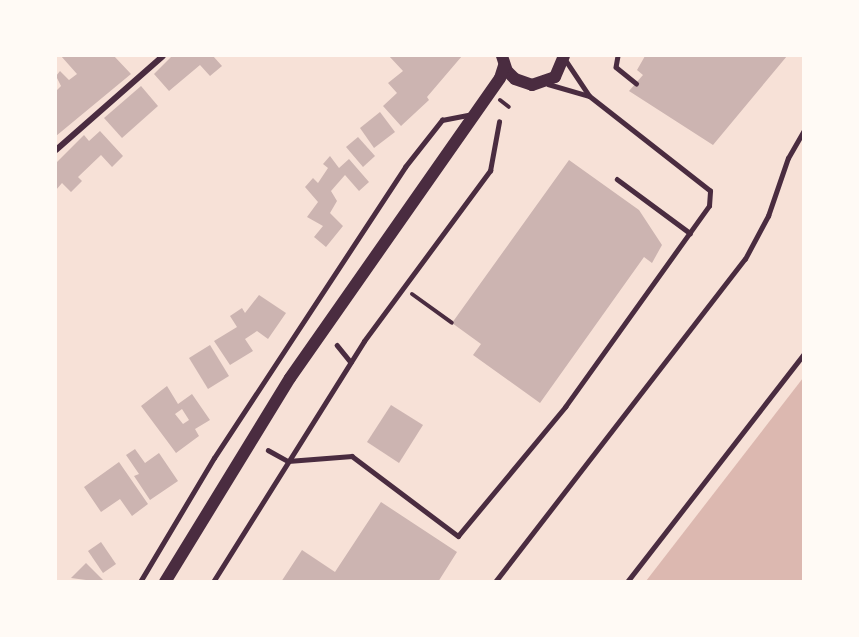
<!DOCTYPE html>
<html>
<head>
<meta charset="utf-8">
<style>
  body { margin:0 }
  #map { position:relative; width:859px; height:637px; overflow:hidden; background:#f7e1d7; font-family:"Noto Sans",sans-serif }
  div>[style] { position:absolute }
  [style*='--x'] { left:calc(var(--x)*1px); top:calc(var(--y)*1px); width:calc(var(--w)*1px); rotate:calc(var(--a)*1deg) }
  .water>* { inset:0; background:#dcb8b0 }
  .building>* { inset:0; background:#ccb4b1 }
  .path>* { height:4px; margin:-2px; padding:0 2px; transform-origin:2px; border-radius:2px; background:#4a2c40 }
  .service>* { height:4.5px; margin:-2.25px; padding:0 2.25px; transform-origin:2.25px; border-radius:2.25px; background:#4a2c40 }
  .minor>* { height:6px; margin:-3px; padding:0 3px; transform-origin:3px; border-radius:3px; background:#4a2c40 }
  .secondary>* { height:12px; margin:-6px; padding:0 6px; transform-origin:6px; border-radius:6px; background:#4a2c40 }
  span { translate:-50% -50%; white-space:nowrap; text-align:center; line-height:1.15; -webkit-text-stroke:6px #fffaf5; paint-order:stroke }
  .frame { position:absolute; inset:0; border:57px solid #fffaf5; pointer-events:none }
</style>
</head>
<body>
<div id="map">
  <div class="water">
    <i style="clip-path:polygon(803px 378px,803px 581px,646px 581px)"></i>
  </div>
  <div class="building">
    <i style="clip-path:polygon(61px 56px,114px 56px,131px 74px,56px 136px,56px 91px,61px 86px,56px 76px,60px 71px,69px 80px,77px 74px)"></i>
    <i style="clip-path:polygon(172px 56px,213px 56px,222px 66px,210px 76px,200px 65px,169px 91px,154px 74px)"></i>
    <i style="clip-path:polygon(389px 56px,462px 56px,427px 97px,429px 100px,401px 126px,383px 106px,397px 93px,388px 83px,403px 71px)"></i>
    <i style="clip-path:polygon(645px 56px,787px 56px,713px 145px,629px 91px,643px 75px,637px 70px)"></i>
    <i style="clip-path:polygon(141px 86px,158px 106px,122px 138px,104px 118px)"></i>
    <i style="clip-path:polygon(380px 112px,395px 132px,374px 148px,360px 128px)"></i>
    <i style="clip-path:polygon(100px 131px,123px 156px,112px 167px,101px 155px,78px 177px,82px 181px,71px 192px,62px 183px,56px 190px,56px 163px,84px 135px,89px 141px)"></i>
    <i style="clip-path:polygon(358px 137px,375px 156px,363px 167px,346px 147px)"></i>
    <i style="clip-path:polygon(330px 156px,339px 168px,349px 159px,369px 182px,359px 191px,345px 175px,331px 191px,337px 201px,330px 213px,343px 226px,326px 247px,314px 237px,323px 226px,307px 217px,318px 202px,305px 187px,313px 178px,318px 183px,328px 168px,323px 164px)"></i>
    <i style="clip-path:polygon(569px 160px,639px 210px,662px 245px,652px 263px,644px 257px,540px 403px,473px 355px,481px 344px,452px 323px)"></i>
    <i style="clip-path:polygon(259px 295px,286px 313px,268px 339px,257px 331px,245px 339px,253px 351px,230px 365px,214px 341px,237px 327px,230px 316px,242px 308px,245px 313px)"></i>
    <i style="clip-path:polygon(210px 345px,229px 376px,208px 389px,189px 358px)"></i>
    <i style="clip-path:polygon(evenodd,167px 386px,178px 404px,192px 394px,210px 420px,195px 429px,199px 436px,176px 453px,141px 406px,167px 386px,182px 409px,189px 420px,183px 424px,175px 414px,182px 409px)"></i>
    <i style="clip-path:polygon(391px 405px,423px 425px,399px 463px,367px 442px)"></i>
    <i style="clip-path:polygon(135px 449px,145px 463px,159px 453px,178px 481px,150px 500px,134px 476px,139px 474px,126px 455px)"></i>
    <i style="clip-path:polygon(119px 462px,148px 504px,132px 516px,120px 499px,101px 512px,84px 487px)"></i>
    <i style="clip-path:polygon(381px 502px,457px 552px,438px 582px,281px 582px,302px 550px,335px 572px)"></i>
    <i style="clip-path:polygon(101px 542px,116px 564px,103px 573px,88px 551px)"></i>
    <i style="clip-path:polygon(86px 563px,103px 580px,101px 582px,71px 578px)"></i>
  </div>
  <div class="path">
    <i style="--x:500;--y:100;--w:11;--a:38"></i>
    <i style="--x:412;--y:294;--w:49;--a:35.9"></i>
  </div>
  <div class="service">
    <i style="--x:618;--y:56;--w:11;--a:100"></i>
    <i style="--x:616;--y:67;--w:26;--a:39"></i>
    <i style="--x:548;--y:84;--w:43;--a:16.3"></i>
    <i style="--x:617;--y:179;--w:91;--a:36.5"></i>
    <i style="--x:337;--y:345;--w:22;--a:51"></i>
    <i style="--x:268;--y:450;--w:23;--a:29"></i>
    <i style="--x:288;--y:461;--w:64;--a:-4.5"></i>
    <i style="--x:352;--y:456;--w:133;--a:37"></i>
    <i style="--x:458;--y:536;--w:168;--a:-50.3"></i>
    <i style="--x:565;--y:407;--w:247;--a:-54.4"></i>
    <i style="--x:709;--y:206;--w:15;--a:-86"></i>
    <i style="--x:710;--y:191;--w:154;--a:-141.9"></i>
    <i style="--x:589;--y:96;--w:43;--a:-123.7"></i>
    <i style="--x:140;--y:582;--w:144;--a:-59.2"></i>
    <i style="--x:214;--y:458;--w:348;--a:-56.7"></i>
    <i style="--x:405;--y:167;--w:60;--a:-51.8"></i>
    <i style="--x:442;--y:120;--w:31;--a:-11"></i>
    <i style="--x:213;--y:582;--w:284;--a:-57.9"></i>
    <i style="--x:364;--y:341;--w:212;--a:-53.5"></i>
    <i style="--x:490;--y:171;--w:50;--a:-79.6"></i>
    <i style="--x:495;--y:582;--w:408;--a:-52.3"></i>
    <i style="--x:745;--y:259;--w:49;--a:-61.9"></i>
    <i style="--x:768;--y:216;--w:61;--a:-71"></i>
    <i style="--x:788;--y:158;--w:32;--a:-60"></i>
    <i style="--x:627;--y:582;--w:289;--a:-52.2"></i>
  </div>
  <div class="minor">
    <i style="--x:56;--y:150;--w:142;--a:-41.3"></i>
  </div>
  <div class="secondary">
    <i style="--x:502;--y:56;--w:16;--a:72"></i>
    <i style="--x:507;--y:71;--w:11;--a:45"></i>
    <i style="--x:515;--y:79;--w:18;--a:19"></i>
    <i style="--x:532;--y:85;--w:24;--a:-19"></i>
    <i style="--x:555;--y:77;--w:23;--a:-67"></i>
    <i style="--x:165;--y:582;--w:239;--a:-58.5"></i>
    <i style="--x:290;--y:378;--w:366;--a:-55"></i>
    <i style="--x:500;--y:78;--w:13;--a:-72"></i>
  </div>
  <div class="frame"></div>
</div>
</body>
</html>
